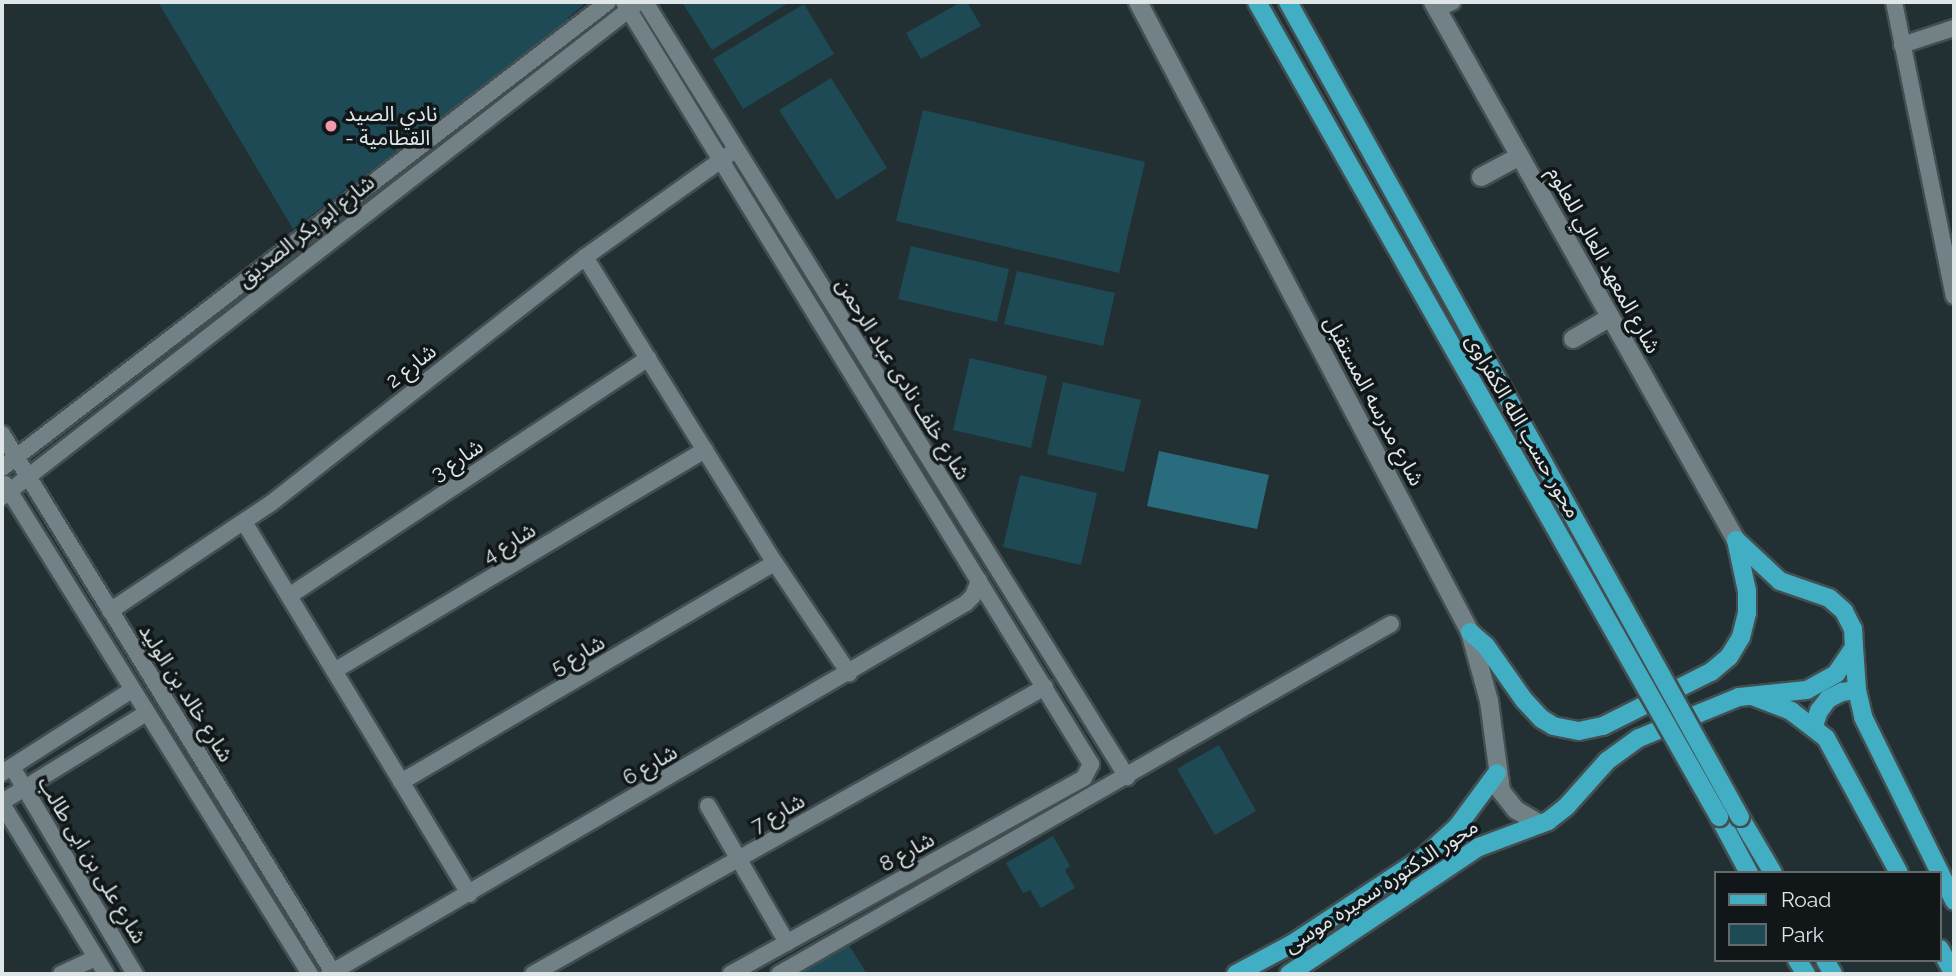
<!DOCTYPE html>
<html>
<head>
<meta charset="utf-8">
<style>
  body { margin:0 }
  #map { position:relative; width:1956px; height:976px; overflow:hidden; background:#233033; font-family:Raleway,"Noto Sans Arabic",sans-serif }
  div>[style] { position:absolute }
  [style*='--x'] { left:calc(var(--x)*1px); top:calc(var(--y)*1px); width:calc(var(--w)*1px); rotate:calc(var(--a)*1deg) }
  .green>* { inset:0; background:#1d4a55 }
  .water>* { inset:0; background:#286c7d }
  .roads { filter:drop-shadow(2px 0 #434e50) drop-shadow(-2px 0 #434e50) drop-shadow(0 2px #434e50) drop-shadow(0 -2px #434e50) }
  .street>* { height:16px; margin:-8px; padding:0 8px; transform-origin:8px; border-radius:8px; background:#728185 }
  .secondary>* { height:18px; margin:-9px; padding:0 9px; transform-origin:9px; border-radius:9px; background:#728185 }
  .primary>* { height:18px; margin:-9px; padding:0 9px; transform-origin:9px; border-radius:9px; background:#42aec4 }
  .bridges { filter:drop-shadow(2px 0 #434e50) drop-shadow(-2px 0 #434e50) drop-shadow(0 2px #434e50) drop-shadow(0 -2px #434e50) }
  .primary-bridge>* { height:18px; margin:-9px; padding:0 9px; transform-origin:9px; border-radius:9px; background:#42aec4 }
  .dots>* { width:19px; height:19px; translate:-50% -50%; box-sizing:border-box; border:4px solid #111718; border-radius:50% }
  span { translate:-50% -50%; white-space:nowrap; text-align:center; line-height:1.15; -webkit-text-stroke:7px #111718; paint-order:stroke }
  .poi-label { font-size:21px; color:#dee6e8 }
  .left { translate:0 -50%; text-align:left }
  .street-label { font-size:21px; color:#dee6e8 }
  .frame { position:absolute; inset:0; border:4px solid #dee6e8; pointer-events:none }
  .legend { position:absolute; left:1714px; top:871px; width:228px; height:91px; box-sizing:border-box; background:#111718; border:2px solid #636a6b; margin:0; padding:9px 12px; list-style:none; font-size:21px; color:#dee6e8 }
  .legend li { display:flex; align-items:center; gap:14px; height:35px }
  .legend b { width:35px; border:2px solid #636a6b }
</style>
</head>
<body>
<div id="map">
  <div class="green">
    <i style="clip-path:polygon(158px 2px,587px 2px,567px 19px,568px 22px,293px 229px)"></i>
    <i style="clip-path:polygon(682px 2px,790px 2px,712px 50px)"></i>
    <i style="clip-path:polygon(961px 2px,967px 2px,981px 26px,921px 59px,906px 33px)"></i>
    <i style="clip-path:polygon(804px 4px,834px 54px,743px 109px,713px 59px)"></i>
    <i style="clip-path:polygon(831px 78px,887px 168px,837px 200px,779px 110px)"></i>
    <i style="clip-path:polygon(923px 110px,1145px 162px,1119px 273px,896px 221px)"></i>
    <i style="clip-path:polygon(911px 246px,1009px 269px,997px 322px,898px 299px)"></i>
    <i style="clip-path:polygon(1017px 271px,1115px 293px,1103px 346px,1004px 324px)"></i>
    <i style="clip-path:polygon(970px 358px,1047px 376px,1031px 448px,953px 430px)"></i>
    <i style="clip-path:polygon(1063px 382px,1141px 400px,1124px 472px,1047px 454px)"></i>
    <i style="clip-path:polygon(1020px 475px,1097px 493px,1081px 565px,1003px 547px)"></i>
    <i style="clip-path:polygon(1219px 745px,1256px 811px,1215px 835px,1177px 769px)"></i>
    <i style="clip-path:polygon(1053px 836px,1070px 866px,1065px 870px,1075px 888px,1041px 908px,1030px 890px,1023px 893px,1006px 863px)"></i>
    <i style="clip-path:polygon(845px 939px,867px 974px,787px 974px)"></i>
  </div>
  <div class="water">
    <i style="clip-path:polygon(1159px 451px,1269px 475px,1257px 529px,1147px 506px)"></i>
  </div>
  <div class="roads">
    <div class="street">
      <i style="--x:624;--y:2;--w:894;--a:58.5"></i>
      <i style="--x:1091;--y:764;--w:16;--a:117"></i>
      <i style="--x:1084;--y:778;--w:404;--a:151"></i>
      <i style="--x:645;--y:2;--w:913;--a:58.12"></i>
      <i style="--x:1894;--y:2;--w:300;--a:78.5"></i>
      <i style="--x:1437;--y:9;--w:17;--a:-25"></i>
      <i style="--x:1902;--y:45;--w:55;--a:-18.1"></i>
      <i style="--x:585;--y:257;--w:360;--a:58.2"></i>
      <i style="--x:775;--y:563;--w:133;--a:56.1"></i>
      <i style="--x:2;--y:434;--w:634;--a:58.42"></i>
      <i style="--x:2;--y:468;--w:764;--a:-37.56"></i>
      <i style="--x:5;--y:484;--w:577;--a:58.1"></i>
      <i style="--x:2;--y:497;--w:802;--a:-37.86"></i>
      <i style="--x:244;--y:522;--w:435;--a:58.8"></i>
      <i style="--x:289;--y:596;--w:431;--a:-33.5"></i>
      <i style="--x:110;--y:611;--w:192;--a:-33.8"></i>
      <i style="--x:270;--y:504;--w:400;--a:-38.1"></i>
      <i style="--x:585;--y:257;--w:176;--a:-35.5"></i>
      <i style="--x:334;--y:671;--w:432;--a:-30.8"></i>
      <i style="--x:12;--y:767;--w:241;--a:59.3"></i>
      <i style="--x:2;--y:773;--w:154;--a:-32.6"></i>
      <i style="--x:401;--y:782;--w:433;--a:-30.4"></i>
      <i style="--x:2;--y:802;--w:169;--a:-31.7"></i>
      <i style="--x:2;--y:804;--w:199;--a:58.5"></i>
      <i style="--x:708;--y:806;--w:158;--a:60"></i>
      <i style="--x:61;--y:974;--w:38;--a:-25"></i>
      <i style="--x:329;--y:974;--w:737;--a:-30.22"></i>
      <i style="--x:966;--y:603;--w:10;--a:-45"></i>
      <i style="--x:973;--y:596;--w:17;--a:-69"></i>
      <i style="--x:533;--y:974;--w:587;--a:-29.27"></i>
      <i style="--x:779;--y:974;--w:705;--a:-29.77"></i>
    </div>
    <div class="secondary">
      <i style="--x:1138;--y:2;--w:712;--a:62.21"></i>
      <i style="--x:1470;--y:632;--w:72;--a:74.6"></i>
      <i style="--x:1489;--y:701;--w:91;--a:82.4"></i>
      <i style="--x:1501;--y:791;--w:24;--a:52"></i>
      <i style="--x:1516;--y:810;--w:28;--a:30"></i>
      <i style="--x:1433;--y:2;--w:617;--a:60.61"></i>
      <i style="--x:1481;--y:177;--w:44;--a:-28.3"></i>
      <i style="--x:1573;--y:339;--w:42;--a:-30.3"></i>
    </div>
    <div class="primary">
      <i style="--x:1470;--y:632;--w:21;--a:41"></i>
      <i style="--x:1486;--y:646;--w:66;--a:54.9"></i>
      <i style="--x:1524;--y:700;--w:26;--a:47"></i>
      <i style="--x:1542;--y:719;--w:13;--a:32"></i>
      <i style="--x:1553;--y:726;--w:26;--a:11"></i>
      <i style="--x:1579;--y:731;--w:25;--a:-12"></i>
      <i style="--x:1603;--y:726;--w:121;--a:-26.6"></i>
      <i style="--x:1711;--y:672;--w:23;--a:-40"></i>
      <i style="--x:1729;--y:657;--w:23;--a:-59"></i>
      <i style="--x:1741;--y:637;--w:25;--a:-76"></i>
      <i style="--x:1747;--y:613;--w:22;--a:-90"></i>
      <i style="--x:1747;--y:591;--w:52;--a:-102.2"></i>
      <i style="--x:1854;--y:647;--w:43;--a:86"></i>
      <i style="--x:1857;--y:690;--w:28;--a:77"></i>
      <i style="--x:1863;--y:717;--w:174;--a:63.7"></i>
      <i style="--x:1755;--y:697;--w:39;--a:21"></i>
      <i style="--x:1791;--y:711;--w:44;--a:37.6"></i>
      <i style="--x:1826;--y:738;--w:153;--a:61.6"></i>
      <i style="--x:1814;--y:726;--w:16;--a:-72"></i>
      <i style="--x:1819;--y:711;--w:15;--a:-53"></i>
      <i style="--x:1828;--y:699;--w:16;--a:-27"></i>
      <i style="--x:1842;--y:692;--w:15;--a:-8"></i>
      <i style="--x:1719;--y:817;--w:64;--a:61.8"></i>
      <i style="--x:1740;--y:817;--w:65;--a:59.5"></i>
      <i style="--x:1940;--y:873;--w:31;--a:63"></i>
      <i style="--x:1940;--y:949;--w:29;--a:61"></i>
      <i style="--x:1797;--y:960;--w:17;--a:57"></i>
      <i style="--x:1825;--y:960;--w:16;--a:60"></i>
      <i style="--x:1236;--y:974;--w:64;--a:-28.2"></i>
      <i style="--x:1292;--y:944;--w:158;--a:-33.4"></i>
      <i style="--x:1424;--y:857;--w:45;--a:-42.3"></i>
      <i style="--x:1457;--y:827;--w:67;--a:-53.5"></i>
      <i style="--x:1289;--y:974;--w:229;--a:-33.8"></i>
      <i style="--x:1479;--y:847;--w:74;--a:-20.6"></i>
      <i style="--x:1548;--y:821;--w:23;--a:-38"></i>
      <i style="--x:1566;--y:807;--w:62;--a:-48.3"></i>
      <i style="--x:1607;--y:761;--w:39;--a:-36"></i>
      <i style="--x:1639;--y:738;--w:108;--a:-22.3"></i>
      <i style="--x:1739;--y:697;--w:68;--a:-5.9"></i>
      <i style="--x:1807;--y:690;--w:33;--a:-29"></i>
      <i style="--x:1836;--y:674;--w:32;--a:-56"></i>
      <i style="--x:1854;--y:647;--w:18;--a:-93"></i>
      <i style="--x:1853;--y:629;--w:20;--a:-117"></i>
      <i style="--x:1844;--y:611;--w:20;--a:-139"></i>
      <i style="--x:1829;--y:598;--w:52;--a:-160.9"></i>
      <i style="--x:1780;--y:581;--w:60;--a:-137"></i>
    </div>
  </div>
  <div class="bridges">
    <div class="primary-bridge">
      <i style="--x:1257;--y:2;--w:937;--a:60.45"></i>
      <i style="--x:1288;--y:2;--w:932;--a:60.99"></i>
    </div>
  </div>
  <div class="dots">
    <i style="left:331px;top:126px;background:#f29aac"></i>
  </div>
  <div class="poi-label">
    <span class="left" style="left:345px;top:126px">نادي الصيد<br>- القطامية</span>
  </div>
  <div class="street-label">
    <span style="left:306px;top:231px;rotate:-38deg">شارع ابو بكر الصديق</span>
    <span style="left:1604px;top:260px;rotate:61deg">شارع المعهد العالي للعلوم</span>
    <span style="left:411px;top:366px;rotate:-38deg">شارع 2</span>
    <span style="left:903px;top:379px;rotate:58deg">شارع خلف نادى عباد الرحمن</span>
    <span style="left:1374px;top:401px;rotate:62deg">شارع مدرسه المستقبل</span>
    <span style="left:1523px;top:426px;rotate:60deg">محور حسب الله الكفراوى</span>
    <span style="left:457px;top:460px;rotate:-34deg">شارع 3</span>
    <span style="left:509px;top:543px;rotate:-31deg">شارع 4</span>
    <span style="left:578px;top:655px;rotate:-30deg">شارع 5</span>
    <span style="left:186px;top:693px;rotate:58deg">شارع خالد بن الوليد</span>
    <span style="left:650px;top:765px;rotate:-30deg">شارع 6</span>
    <span style="left:778px;top:813px;rotate:-29deg">شارع 7</span>
    <span style="left:907px;top:852px;rotate:-29deg">شارع 8</span>
    <span style="left:92px;top:860px;rotate:59deg">شارع على بن ابى طالب</span>
    <span style="left:1381px;top:886px;rotate:-33deg">محور الدكتوره سميره موسى</span>
  </div>
  <div class="frame"></div>
  <ul class="legend">
  <li><b style="height:9px;background:#42aec4"></b>Road</li>
  <li><b style="height:19px;background:#1d4a55"></b>Park</li>
  </ul>
</div>
</body>
</html>
